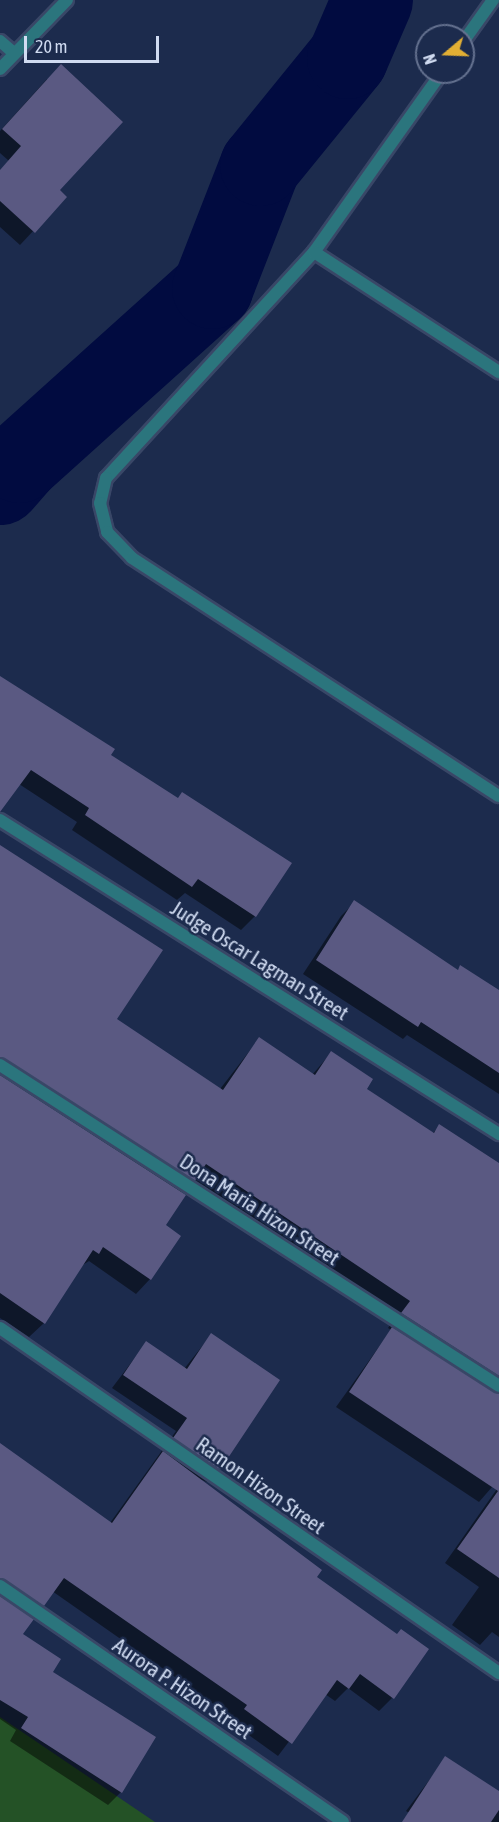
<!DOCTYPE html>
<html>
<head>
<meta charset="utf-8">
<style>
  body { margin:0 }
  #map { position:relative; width:499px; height:1822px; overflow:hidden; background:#1c2b4d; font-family:"Asap Condensed",sans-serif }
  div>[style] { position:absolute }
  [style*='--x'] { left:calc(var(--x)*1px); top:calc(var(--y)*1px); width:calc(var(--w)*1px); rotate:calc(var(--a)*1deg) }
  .green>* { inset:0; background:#245226 }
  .shadow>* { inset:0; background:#0007 }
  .river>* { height:81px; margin:-40.5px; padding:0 40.5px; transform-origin:40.5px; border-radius:40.5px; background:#010b40 }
  .building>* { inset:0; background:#5a5982 }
  .roads { filter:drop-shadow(2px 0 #394767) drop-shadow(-2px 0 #394767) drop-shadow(0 2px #394767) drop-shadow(0 -2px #394767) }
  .street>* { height:12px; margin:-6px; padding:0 6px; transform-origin:6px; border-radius:6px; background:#2b757d }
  span { translate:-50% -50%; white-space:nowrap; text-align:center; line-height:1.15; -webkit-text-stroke:5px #1c2b4d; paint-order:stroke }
  .street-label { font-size:21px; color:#d0dbf1 }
  .north { position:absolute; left:415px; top:24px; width:60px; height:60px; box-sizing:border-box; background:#1c2b4d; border:2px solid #64718f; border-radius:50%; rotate:251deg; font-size:16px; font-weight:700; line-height:24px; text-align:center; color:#d0dbf1 }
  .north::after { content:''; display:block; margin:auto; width:21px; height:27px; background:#e2af34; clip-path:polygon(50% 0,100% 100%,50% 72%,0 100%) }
  .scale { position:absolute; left:24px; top:36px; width:135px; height:27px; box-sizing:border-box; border:3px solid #d0dbf1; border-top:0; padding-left:8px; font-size:18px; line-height:21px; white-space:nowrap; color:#d0dbf1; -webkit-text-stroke:4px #1c2b4d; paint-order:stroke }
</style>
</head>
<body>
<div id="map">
  <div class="green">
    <i style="clip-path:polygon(0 1717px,155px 1822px,0 1822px)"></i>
  </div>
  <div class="shadow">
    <i style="clip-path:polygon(47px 79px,58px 191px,65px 197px,20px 245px,0 227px,0 171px,9px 161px,0 153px,0 131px)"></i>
    <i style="clip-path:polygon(0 687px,177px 799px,290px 863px,255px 916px,241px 930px,185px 893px,177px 900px,72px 830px,77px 822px,19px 784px,0 791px)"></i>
    <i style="clip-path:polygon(0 847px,115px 1019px,220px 1089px,259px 1039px,312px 1075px,331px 1053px,365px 1089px,432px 1134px,440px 1126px,499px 1164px,499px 1479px,479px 1502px,336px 1407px,391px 1330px,388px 1328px,396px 1316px,194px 1180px,181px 1193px,164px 1226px,150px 1279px,136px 1294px,89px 1261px,81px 1266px,44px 1323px,29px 1337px,0 1318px)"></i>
    <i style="clip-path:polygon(355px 902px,457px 971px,461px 967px,499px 992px,499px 1094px,407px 1035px,403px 1039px,303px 974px,341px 916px)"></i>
    <i style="clip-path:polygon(211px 1335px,219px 1469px,207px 1482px,197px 1478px,315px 1577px,392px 1698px,379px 1711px,348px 1688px,335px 1701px,325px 1694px,278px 1756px,232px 1723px,235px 1719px,52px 1591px,29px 1618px,21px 1635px,51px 1672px,154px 1737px,121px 1792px,108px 1805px,10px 1741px,16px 1730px,0 1719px,0 1587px,10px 1572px,0 1565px,0 1444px,110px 1523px,176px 1431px,112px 1388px,146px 1343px,184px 1369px)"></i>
    <i style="clip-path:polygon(499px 1486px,499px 1637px,492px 1632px,480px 1645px,452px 1625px,479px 1587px,445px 1563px)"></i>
    <i style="clip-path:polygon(446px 1758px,499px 1792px,499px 1822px,424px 1822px,406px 1811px)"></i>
  </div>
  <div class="river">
    <i style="--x:0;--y:484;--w:29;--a:-49"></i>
    <i style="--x:19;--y:462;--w:260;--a:-42"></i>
    <i style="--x:212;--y:288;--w:132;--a:-68.7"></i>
    <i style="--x:260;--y:165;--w:138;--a:-50.9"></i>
    <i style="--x:347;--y:58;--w:63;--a:-66.7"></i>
  </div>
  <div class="building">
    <i style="clip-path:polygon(61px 64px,123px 122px,60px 190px,67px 197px,35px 233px,0 201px,0 170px,21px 146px,2px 129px)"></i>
    <i style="clip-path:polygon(0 676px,115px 749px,111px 755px,178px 798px,182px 792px,292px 863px,256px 917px,198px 879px,192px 887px,85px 815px,89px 808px,31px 770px,0 812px)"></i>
    <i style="clip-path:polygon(0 845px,163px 950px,117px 1019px,223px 1090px,259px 1037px,315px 1075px,331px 1051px,373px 1079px,367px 1089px,434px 1133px,439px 1124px,499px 1163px,499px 1376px,401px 1313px,410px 1301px,206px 1164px,195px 1181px,0 1057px)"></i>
    <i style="clip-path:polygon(354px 900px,458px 970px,460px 965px,499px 990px,499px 1073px,421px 1022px,418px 1027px,316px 960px)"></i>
    <i style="clip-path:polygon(0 1075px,186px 1195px,166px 1225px,181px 1236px,151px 1280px,103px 1247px,99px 1254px,93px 1250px,45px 1324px,0 1293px)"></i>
    <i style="clip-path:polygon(392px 1327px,499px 1394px,499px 1578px,457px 1549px,498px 1491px,349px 1392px)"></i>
    <i style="clip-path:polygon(211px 1333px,280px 1380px,220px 1470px,173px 1438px,187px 1418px,123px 1375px,146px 1341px,187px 1369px)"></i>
    <i style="clip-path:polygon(0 1443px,112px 1523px,163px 1451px,322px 1570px,317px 1577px,397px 1634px,401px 1629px,429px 1649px,394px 1699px,360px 1674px,349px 1689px,337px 1680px,292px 1744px,244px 1709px,247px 1705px,64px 1578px,44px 1606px,0 1578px)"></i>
    <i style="clip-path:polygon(0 1596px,34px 1619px,23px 1634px,61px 1659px,53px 1672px,156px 1737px,122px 1793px,21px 1728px,28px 1717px,0 1700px)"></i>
    <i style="clip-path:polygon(445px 1756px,499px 1791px,499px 1810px,491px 1822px,402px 1822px)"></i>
  </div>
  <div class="roads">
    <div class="street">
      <i style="--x:0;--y:41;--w:18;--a:41"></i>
      <i style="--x:463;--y:42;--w:52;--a:-54.5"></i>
      <i style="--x:0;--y:69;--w:96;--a:-45.8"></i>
      <i style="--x:442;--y:72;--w:221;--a:125.4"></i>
      <i style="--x:314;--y:252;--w:307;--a:132.6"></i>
      <i style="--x:106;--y:478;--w:26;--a:103"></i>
      <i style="--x:100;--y:503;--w:30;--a:76"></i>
      <i style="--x:107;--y:532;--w:36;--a:46"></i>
      <i style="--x:132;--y:558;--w:437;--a:33"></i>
      <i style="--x:314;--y:252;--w:221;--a:33"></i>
      <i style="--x:0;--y:820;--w:590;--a:32.18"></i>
      <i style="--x:0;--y:1065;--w:593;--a:32.75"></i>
      <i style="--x:0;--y:1328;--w:607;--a:34.66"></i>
      <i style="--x:0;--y:1586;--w:416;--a:34.5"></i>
    </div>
  </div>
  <div class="street-label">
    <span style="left:260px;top:960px;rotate:32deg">Judge Oscar Lagman Street</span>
    <span style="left:260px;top:1209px;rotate:33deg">Dona Maria Hizon Street</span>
    <span style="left:261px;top:1485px;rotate:35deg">Ramon Hizon Street</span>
    <span style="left:183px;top:1688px;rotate:34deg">Aurora P. Hizon Street</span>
  </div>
  <div class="north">N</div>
  <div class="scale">20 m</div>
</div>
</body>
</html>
